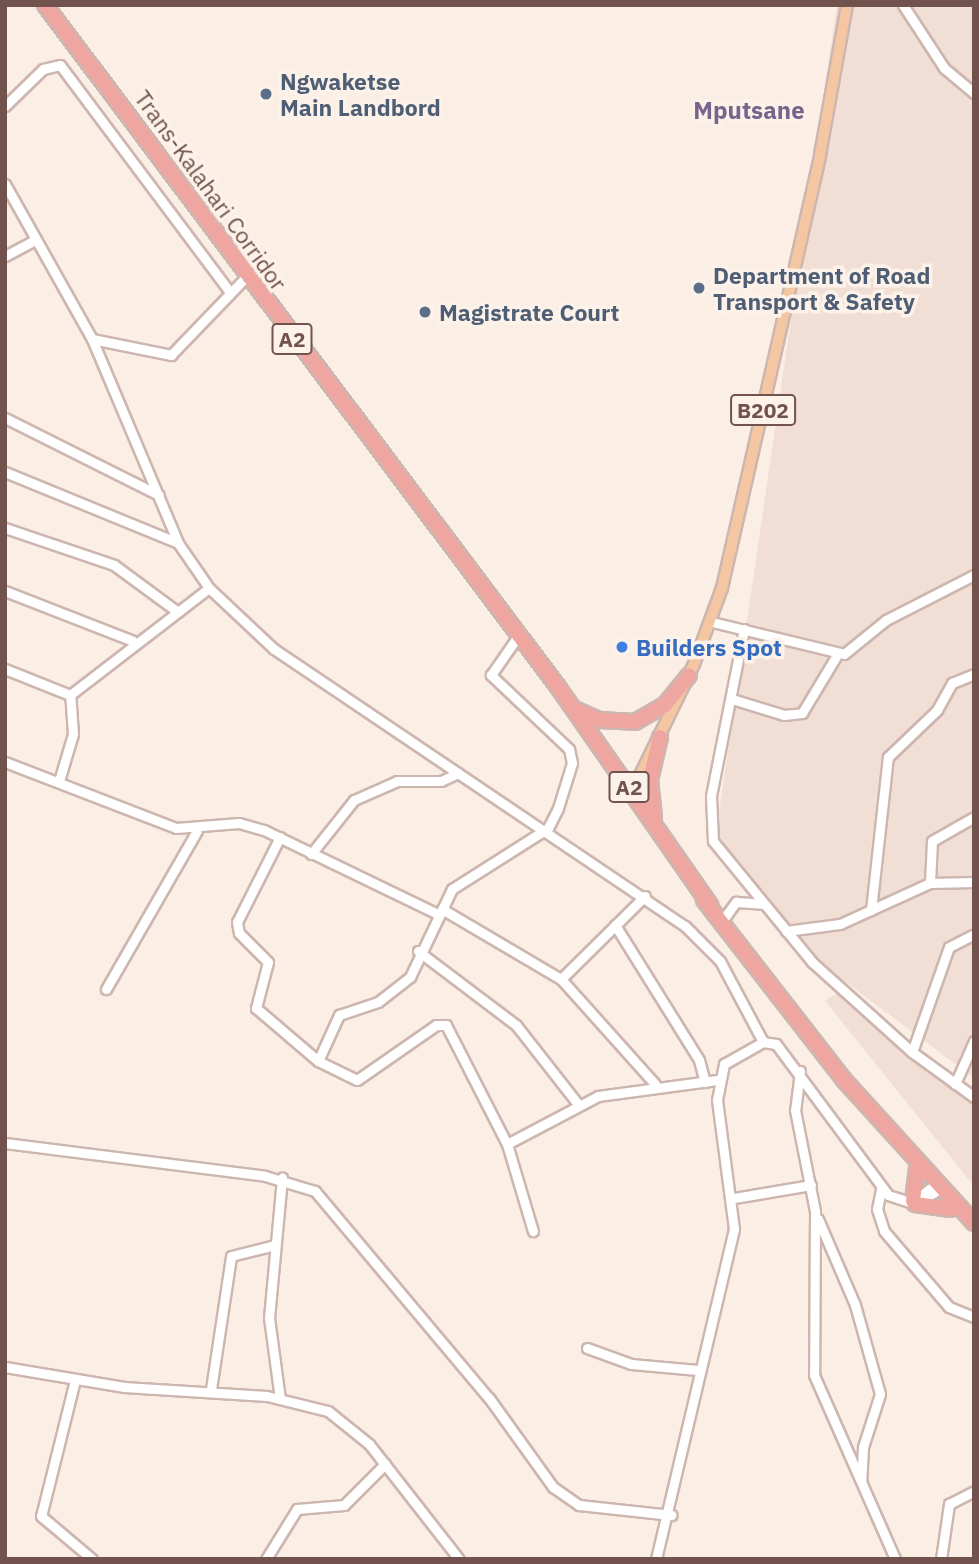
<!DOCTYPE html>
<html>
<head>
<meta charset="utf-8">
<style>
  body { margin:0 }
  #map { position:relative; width:979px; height:1564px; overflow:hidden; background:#faeee5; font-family:"IBM Plex Sans",sans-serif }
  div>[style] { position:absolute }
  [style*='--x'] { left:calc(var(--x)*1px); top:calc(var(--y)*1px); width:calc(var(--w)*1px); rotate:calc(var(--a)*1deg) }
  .residential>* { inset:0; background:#f1ded4 }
  .roads { filter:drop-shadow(2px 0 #cdb6af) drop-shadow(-2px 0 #cdb6af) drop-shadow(0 2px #cdb6af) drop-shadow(0 -2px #cdb6af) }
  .minor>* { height:9px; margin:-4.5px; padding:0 4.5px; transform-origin:4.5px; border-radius:4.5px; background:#fff }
  .major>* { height:10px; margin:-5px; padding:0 5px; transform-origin:5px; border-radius:5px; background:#f4c6a2 }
  .highway>* { height:14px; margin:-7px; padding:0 7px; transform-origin:7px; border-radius:7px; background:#f0a6a0 }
  .dots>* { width:19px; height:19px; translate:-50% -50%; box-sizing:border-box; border:4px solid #fdf2ea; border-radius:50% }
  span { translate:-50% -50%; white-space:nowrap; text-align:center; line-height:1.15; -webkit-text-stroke:7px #fdf2ea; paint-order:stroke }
  .shield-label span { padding:2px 5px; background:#fdf2ea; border:2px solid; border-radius:5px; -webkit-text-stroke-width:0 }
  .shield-label { font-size:21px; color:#71524c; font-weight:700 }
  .service-label { font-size:23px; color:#4e5e75; font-weight:700 }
  .left { translate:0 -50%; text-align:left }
  .street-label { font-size:23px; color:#71524c }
  .shop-label { font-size:23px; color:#366cbe; font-weight:700 }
  .neighbourhood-label { font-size:24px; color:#78648d; font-weight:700 }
  .frame { position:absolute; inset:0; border:7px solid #71524c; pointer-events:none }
</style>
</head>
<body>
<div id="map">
  <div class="residential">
    <i style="clip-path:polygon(837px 5px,974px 5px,974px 1078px,807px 953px,716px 833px)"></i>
    <i style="clip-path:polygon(842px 990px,974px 1097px,974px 1186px,825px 1001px)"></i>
  </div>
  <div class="roads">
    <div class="minor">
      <i style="--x:903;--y:5;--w:75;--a:56.9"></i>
      <i style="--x:944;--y:68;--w:39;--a:40"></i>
      <i style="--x:5;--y:106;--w:53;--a:-44.2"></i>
      <i style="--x:43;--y:69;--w:17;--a:-13"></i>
      <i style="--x:60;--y:65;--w:284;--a:53.2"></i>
      <i style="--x:5;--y:184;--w:178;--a:60.7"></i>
      <i style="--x:92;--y:339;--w:221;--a:67.1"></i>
      <i style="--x:178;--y:543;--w:55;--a:55.4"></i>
      <i style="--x:209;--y:588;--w:89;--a:43.2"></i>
      <i style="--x:274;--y:649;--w:496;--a:34"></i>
      <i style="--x:685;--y:926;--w:49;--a:45"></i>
      <i style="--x:720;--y:961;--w:92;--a:62"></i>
      <i style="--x:5;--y:256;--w:34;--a:-28"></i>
      <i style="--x:92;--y:339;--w:81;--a:11.4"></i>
      <i style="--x:171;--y:355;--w:108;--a:-46.1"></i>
      <i style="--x:5;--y:418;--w:172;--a:26.6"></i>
      <i style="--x:5;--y:472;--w:187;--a:22.3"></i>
      <i style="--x:5;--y:528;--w:115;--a:18.7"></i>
      <i style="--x:114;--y:565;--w:79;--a:36.3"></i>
      <i style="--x:5;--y:591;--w:137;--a:21.3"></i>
      <i style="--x:712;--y:622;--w:136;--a:13.6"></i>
      <i style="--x:844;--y:654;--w:54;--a:-39"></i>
      <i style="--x:886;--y:620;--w:99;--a:-27.1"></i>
      <i style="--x:744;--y:629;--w:170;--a:101.2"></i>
      <i style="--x:711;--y:796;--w:45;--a:87.5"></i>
      <i style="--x:713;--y:841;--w:156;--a:50.7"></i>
      <i style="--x:812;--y:962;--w:135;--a:42"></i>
      <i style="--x:912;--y:1052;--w:77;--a:36"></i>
      <i style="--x:5;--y:669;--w:70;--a:21.8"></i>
      <i style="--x:732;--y:699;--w:54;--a:17.1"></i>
      <i style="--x:784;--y:715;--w:18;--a:-6"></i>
      <i style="--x:802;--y:713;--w:68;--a:-58.9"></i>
      <i style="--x:5;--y:762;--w:183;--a:21.1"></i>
      <i style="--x:176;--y:828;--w:63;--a:-4.5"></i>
      <i style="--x:239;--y:823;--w:26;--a:16"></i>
      <i style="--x:264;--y:830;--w:193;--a:25.8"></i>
      <i style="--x:59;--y:781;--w:49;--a:-73.4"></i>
      <i style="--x:73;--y:734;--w:39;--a:-94"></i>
      <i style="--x:70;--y:695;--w:175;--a:-37.6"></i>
      <i style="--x:280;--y:837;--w:95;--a:116.8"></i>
      <i style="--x:237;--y:922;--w:11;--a:80"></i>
      <i style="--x:239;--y:933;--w:41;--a:45"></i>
      <i style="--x:268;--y:962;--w:48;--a:104.6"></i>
      <i style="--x:256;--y:1008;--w:82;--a:40.5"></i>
      <i style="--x:318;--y:1061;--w:43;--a:26"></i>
      <i style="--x:357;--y:1080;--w:96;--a:-34.8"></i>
      <i style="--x:436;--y:1025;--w:10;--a:0"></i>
      <i style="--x:446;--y:1025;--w:134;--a:62.9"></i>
      <i style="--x:507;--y:1144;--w:91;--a:73.4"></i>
      <i style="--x:311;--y:854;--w:69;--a:-51.5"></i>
      <i style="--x:354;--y:800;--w:47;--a:-23.8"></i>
      <i style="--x:397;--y:781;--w:44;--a:0"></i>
      <i style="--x:441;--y:781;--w:19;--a:-25"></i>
      <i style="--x:930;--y:883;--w:42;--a:-87.3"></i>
      <i style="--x:932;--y:841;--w:48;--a:-29.7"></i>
      <i style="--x:442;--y:909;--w:138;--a:30.5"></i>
      <i style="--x:561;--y:979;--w:141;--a:48.2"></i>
      <i style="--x:871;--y:910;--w:154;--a:-83.7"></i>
      <i style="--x:888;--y:757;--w:68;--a:-43.8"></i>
      <i style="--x:937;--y:710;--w:31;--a:-61"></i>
      <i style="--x:952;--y:683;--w:24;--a:-22"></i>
      <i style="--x:722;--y:921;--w:24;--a:-54"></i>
      <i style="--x:736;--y:902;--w:26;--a:4"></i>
      <i style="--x:615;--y:925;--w:159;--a:58.1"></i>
      <i style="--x:699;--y:1060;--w:23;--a:75"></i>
      <i style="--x:786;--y:931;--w:54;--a:-7.4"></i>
      <i style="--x:840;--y:924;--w:99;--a:-24.5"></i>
      <i style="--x:930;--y:883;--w:44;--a:-1.3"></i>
      <i style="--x:418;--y:951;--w:123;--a:37.1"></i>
      <i style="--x:516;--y:1025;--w:100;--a:51.9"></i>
      <i style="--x:561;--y:979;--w:118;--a:-44.7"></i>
      <i style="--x:106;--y:989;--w:182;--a:-60.1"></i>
      <i style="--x:912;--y:1052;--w:111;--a:-70.6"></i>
      <i style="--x:949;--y:947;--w:28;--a:-27"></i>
      <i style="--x:318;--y:1061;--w:51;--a:-65.5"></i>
      <i style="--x:339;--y:1015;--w:41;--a:-18.4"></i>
      <i style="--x:378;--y:1002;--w:41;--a:-38"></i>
      <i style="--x:410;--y:977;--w:98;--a:-64.5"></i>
      <i style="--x:452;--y:889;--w:114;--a:-32.4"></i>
      <i style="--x:548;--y:828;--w:22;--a:-63"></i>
      <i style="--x:558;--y:808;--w:47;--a:-72.7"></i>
      <i style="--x:572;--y:763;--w:14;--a:-102"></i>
      <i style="--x:569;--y:749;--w:108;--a:-136.5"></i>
      <i style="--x:491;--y:675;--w:44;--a:-55.2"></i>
      <i style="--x:800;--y:1071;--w:39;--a:97"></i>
      <i style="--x:795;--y:1110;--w:103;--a:78.8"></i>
      <i style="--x:815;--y:1211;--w:164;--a:90.3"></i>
      <i style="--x:814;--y:1375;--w:201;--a:66.2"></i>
      <i style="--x:955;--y:1084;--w:47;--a:-66.2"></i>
      <i style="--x:5;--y:1143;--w:262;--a:7.2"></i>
      <i style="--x:265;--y:1176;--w:52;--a:16.7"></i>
      <i style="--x:315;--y:1191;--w:270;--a:50"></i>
      <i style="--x:489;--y:1398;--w:110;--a:54.3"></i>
      <i style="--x:553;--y:1487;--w:32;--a:35"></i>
      <i style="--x:579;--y:1505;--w:93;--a:6.2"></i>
      <i style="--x:507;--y:1144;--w:103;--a:-27.8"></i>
      <i style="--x:598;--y:1096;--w:120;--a:-7.7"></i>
      <i style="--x:881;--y:1189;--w:20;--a:101"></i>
      <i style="--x:877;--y:1209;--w:23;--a:72"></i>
      <i style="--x:884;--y:1231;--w:100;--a:49.5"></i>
      <i style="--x:949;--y:1307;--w:27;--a:22"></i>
      <i style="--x:734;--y:1198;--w:78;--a:-9.6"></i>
      <i style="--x:914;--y:1201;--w:31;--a:-38"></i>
      <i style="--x:818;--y:1219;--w:94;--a:66.7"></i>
      <i style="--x:855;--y:1305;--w:92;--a:74.3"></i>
      <i style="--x:880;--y:1394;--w:56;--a:107.8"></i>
      <i style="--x:863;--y:1447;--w:34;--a:93"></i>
      <i style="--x:587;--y:1348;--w:47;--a:20"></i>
      <i style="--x:631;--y:1364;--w:67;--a:5.1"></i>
      <i style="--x:5;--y:1367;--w:121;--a:9.5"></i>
      <i style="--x:124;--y:1387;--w:143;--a:3.6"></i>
      <i style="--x:267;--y:1396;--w:63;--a:13.8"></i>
      <i style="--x:328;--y:1411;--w:53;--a:38.8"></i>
      <i style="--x:369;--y:1444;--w:146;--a:52"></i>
      <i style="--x:75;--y:1380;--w:140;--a:104"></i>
      <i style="--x:41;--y:1516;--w:67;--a:40.1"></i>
      <i style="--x:211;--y:1389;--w:134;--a:-81.4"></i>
      <i style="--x:231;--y:1256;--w:45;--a:-14"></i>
      <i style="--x:280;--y:1399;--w:82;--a:-97.7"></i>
      <i style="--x:269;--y:1318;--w:141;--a:-84.7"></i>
      <i style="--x:266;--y:1559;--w:59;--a:-58.2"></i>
      <i style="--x:297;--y:1509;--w:47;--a:-4.9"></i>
      <i style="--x:344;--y:1505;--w:58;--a:-45"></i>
      <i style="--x:656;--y:1559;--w:339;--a:-76.7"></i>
      <i style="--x:734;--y:1229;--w:130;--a:-97.5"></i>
      <i style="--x:717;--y:1100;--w:37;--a:-79"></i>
      <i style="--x:724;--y:1064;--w:45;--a:-29.4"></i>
      <i style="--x:763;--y:1042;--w:13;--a:9"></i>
      <i style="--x:776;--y:1044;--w:188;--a:53.4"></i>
      <i style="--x:888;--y:1195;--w:28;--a:18"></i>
      <i style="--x:915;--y:1204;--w:33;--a:-31"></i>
      <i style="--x:941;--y:1559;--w:56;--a:-81.7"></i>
      <i style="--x:949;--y:1504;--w:28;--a:-27"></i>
    </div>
    <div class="major">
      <i style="--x:630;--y:796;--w:147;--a:-64.1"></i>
      <i style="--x:694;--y:664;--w:81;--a:-69.8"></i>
      <i style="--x:722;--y:588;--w:444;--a:-77.2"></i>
      <i style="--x:820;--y:155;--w:152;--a:-79.8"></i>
    </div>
    <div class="highway">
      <i style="--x:45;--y:5;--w:853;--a:53.05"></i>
      <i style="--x:558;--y:687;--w:267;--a:55.1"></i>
      <i style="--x:574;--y:709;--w:27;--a:24"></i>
      <i style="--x:599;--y:720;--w:36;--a:3"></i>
      <i style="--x:635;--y:722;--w:34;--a:-30"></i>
      <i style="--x:665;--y:705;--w:38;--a:-51"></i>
      <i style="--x:654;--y:818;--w:38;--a:-96"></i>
      <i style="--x:650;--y:780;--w:44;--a:-76.9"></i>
      <i style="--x:704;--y:900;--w:228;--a:52.1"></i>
      <i style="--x:844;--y:1080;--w:193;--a:47.7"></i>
      <i style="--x:913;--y:1201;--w:33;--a:-83"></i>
      <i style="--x:915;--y:1204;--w:36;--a:8"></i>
    </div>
  </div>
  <div class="dots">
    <i style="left:266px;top:94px;background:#5c6f8a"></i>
    <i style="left:699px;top:288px;background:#5c6f8a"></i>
    <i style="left:425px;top:312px;background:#5c6f8a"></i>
    <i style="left:622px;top:647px;background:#3f7fe0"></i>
  </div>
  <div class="shield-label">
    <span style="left:292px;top:339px">A2</span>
    <span style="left:763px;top:410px">B202</span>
    <span style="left:629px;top:787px">A2</span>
  </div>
  <div class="service-label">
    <span class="left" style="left:280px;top:94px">Ngwaketse<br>Main Landbord</span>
    <span class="left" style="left:713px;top:288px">Department of Road<br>Transport &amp; Safety</span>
    <span class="left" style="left:439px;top:312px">Magistrate Court</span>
  </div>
  <div class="street-label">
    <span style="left:211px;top:190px;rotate:54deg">Trans-Kalahari Corridor</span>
  </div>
  <div class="shop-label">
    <span class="left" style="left:636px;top:647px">Builders Spot</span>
  </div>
  <div class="neighbourhood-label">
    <span style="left:749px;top:111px">Mputsane</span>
  </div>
  <div class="frame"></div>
</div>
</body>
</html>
